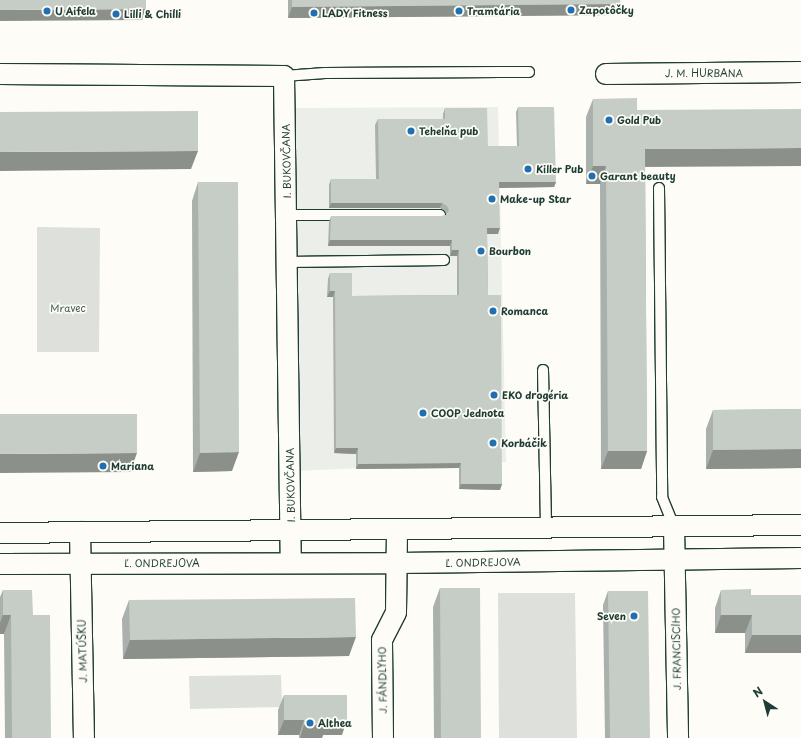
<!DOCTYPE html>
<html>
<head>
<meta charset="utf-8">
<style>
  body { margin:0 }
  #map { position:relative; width:801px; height:738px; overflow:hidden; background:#fdfcf7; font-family:"Playpen Sans",sans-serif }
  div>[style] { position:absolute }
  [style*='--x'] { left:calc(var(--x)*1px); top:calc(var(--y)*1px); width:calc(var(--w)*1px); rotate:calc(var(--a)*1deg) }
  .built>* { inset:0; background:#eceee9 }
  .green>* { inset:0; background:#dde0db }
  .roads { filter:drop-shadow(1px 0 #1f3d34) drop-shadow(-1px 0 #1f3d34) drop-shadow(0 1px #1f3d34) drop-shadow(0 -1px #1f3d34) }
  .lane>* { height:10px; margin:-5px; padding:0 5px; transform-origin:5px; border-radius:5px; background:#fdfcf7 }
  .street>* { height:20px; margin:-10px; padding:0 10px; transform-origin:10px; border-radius:10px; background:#fdfcf7 }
  .wall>* { inset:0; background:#aab0ab }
  .shaded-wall>* { inset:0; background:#8b908b }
  .building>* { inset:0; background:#c6cdc7 }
  .dots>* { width:11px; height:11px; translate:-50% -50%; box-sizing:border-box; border:2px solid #fdfcf7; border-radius:50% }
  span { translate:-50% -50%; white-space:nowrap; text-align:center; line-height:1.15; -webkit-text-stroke:3.5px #fdfcf7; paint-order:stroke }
  .poi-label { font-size:10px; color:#1f3d34; font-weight:700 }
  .left { translate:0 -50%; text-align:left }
  .right { translate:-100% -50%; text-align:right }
  .street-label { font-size:10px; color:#1f3d34 }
  .park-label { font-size:10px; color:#455e55 }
  .north { position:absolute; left:745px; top:682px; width:40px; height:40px; -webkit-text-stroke:3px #fdfcf7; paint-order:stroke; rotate:324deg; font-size:11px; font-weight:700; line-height:16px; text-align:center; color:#1f3d34 }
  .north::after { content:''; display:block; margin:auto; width:14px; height:18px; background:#1f3d34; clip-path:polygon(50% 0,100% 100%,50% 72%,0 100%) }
</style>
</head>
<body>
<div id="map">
  <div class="built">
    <i style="clip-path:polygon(498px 107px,506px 462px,295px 471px,293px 108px)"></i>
  </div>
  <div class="green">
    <i style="clip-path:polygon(37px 227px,100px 228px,99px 352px,37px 352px)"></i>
    <i style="clip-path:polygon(498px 593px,575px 593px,577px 738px,499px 738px)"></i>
    <i style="clip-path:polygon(281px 675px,282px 707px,190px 709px,189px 676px)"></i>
  </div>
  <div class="roads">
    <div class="lane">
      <i style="--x:284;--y:76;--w:41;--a:-4.2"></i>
      <i style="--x:325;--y:73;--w:204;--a:-0.3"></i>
      <i style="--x:659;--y:188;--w:309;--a:89.4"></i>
      <i style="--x:662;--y:497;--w:31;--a:68"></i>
      <i style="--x:286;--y:215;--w:154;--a:0"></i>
      <i style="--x:287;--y:262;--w:157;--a:-0.7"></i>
      <i style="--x:543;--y:370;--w:157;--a:88.9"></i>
    </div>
    <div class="street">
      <i style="--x:0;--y:74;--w:284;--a:0.4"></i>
      <i style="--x:284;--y:76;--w:487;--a:89.2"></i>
      <i style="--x:606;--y:74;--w:195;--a:-0.6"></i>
      <i style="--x:674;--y:526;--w:212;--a:88.9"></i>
      <i style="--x:80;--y:532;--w:206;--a:88.9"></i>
      <i style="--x:0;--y:533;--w:801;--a:-0.57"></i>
      <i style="--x:0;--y:564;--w:397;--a:-0.1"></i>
      <i style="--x:397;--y:563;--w:404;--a:-0.7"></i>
      <i style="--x:383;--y:738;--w:98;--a:-90.6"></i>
      <i style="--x:382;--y:640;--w:31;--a:-63"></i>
      <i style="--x:396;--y:612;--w:83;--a:-89.3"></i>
    </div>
  </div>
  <div class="wall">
    <i style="clip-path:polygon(288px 0,620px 0,617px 15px,288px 18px)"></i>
    <i style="clip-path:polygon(593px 99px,637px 110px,645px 167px,647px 451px,641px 469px,601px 469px,600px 184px,586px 184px,586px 117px)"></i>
    <i style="clip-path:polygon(518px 107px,556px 182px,554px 187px,499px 188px,498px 234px,487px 234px,488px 295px,502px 484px,500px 490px,459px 489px,459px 468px,356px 469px,356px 454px,334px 453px,333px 297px,327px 297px,328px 279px,330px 273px,352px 296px,457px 295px,457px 256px,450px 256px,450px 246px,328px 246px,329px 222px,331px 216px,442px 216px,446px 215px,446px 214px,445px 211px,440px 208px,329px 208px,329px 185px,331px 179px,376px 179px,375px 125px,378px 119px,443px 119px,443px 114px,445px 108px,488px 146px,517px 146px,516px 112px)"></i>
    <i style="clip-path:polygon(198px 182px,232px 471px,193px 472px,192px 201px)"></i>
    <i style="clip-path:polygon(801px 409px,801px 468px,706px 469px,706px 429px,713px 410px)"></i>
    <i style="clip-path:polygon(440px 588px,481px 738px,434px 738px,433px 607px)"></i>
    <i style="clip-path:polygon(3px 590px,33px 615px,51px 738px,5px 738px,4px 634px,0 634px,0 597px)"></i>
    <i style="clip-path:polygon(721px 590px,751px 595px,801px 595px,745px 653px,745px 633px,715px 633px,715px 608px)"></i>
    <i style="clip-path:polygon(608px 591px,650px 738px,605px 738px,603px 605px)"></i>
    <i style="clip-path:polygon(129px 600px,349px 656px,123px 659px,122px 619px)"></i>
    <i style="clip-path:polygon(284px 695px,342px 735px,323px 735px,322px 738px,299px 738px,299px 735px,278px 735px,278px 710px)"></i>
  </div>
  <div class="shaded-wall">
    <i style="clip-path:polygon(621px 4px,617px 15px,288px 18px,292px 7px)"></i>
    <i style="clip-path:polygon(146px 9px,142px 20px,0 21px,0 10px)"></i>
    <i style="clip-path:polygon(801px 148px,801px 166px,639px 167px,645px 149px)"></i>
    <i style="clip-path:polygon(198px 151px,191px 169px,0 171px,0 152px)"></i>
    <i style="clip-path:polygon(593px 166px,606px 166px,600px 184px,586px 184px)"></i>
    <i style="clip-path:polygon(499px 182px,556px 182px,554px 187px,497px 188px)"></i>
    <i style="clip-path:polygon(331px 203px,442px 203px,440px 208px,329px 208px)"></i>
    <i style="clip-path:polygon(487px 228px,500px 228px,498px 234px,485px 234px)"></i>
    <i style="clip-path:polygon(330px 240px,452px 240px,450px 246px,328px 246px)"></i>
    <i style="clip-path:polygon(452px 250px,459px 250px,457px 256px,450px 256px)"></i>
    <i style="clip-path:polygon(330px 291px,335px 291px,333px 297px,327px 297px)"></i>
    <i style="clip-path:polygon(336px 448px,358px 448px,356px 454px,334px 453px)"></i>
    <i style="clip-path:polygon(801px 449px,801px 468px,706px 469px,713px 450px)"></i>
    <i style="clip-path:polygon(608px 451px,647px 451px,641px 469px,601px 469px)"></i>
    <i style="clip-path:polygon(239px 452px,232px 471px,193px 472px,200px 453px)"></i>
    <i style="clip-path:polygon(137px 453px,130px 472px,0 473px,0 454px)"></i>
    <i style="clip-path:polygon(461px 463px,459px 468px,356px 469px,358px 464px)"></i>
    <i style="clip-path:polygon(461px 484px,502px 484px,500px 490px,459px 489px)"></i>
    <i style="clip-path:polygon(3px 615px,11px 615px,4px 634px,0 634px,0 623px)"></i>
    <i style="clip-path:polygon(721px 615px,752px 615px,745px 633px,715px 633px)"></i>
    <i style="clip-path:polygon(752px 635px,801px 635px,801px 653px,745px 653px)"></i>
    <i style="clip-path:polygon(356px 637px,349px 656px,123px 659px,130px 640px)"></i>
    <i style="clip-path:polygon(284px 720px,304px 720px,299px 735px,278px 735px)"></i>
    <i style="clip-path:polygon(327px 720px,347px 720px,342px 735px,323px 735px,322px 738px,300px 738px,304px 725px)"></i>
  </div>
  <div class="building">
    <i style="clip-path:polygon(0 0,146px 0,146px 9px,0 10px)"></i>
    <i style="clip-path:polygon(292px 0,620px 0,621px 4px,292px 7px)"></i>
    <i style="clip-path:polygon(637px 98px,637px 110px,801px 109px,801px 148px,645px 149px,647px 451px,608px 451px,606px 166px,593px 166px,593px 99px)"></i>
    <i style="clip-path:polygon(518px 107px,554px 107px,556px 182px,499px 182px,500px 228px,487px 228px,488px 295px,501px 295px,502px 484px,461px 484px,461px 463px,358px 464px,358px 448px,336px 448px,335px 291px,330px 291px,330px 273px,352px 273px,352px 296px,459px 295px,459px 250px,452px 250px,452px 240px,330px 240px,331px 216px,442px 216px,446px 215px,449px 210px,447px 206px,442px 203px,331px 203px,331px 179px,379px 179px,378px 119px,445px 119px,445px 108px,487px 108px,488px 146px,519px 146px)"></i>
    <i style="clip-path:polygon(198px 111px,198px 151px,0 152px,0 112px)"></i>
    <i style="clip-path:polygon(198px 182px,238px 182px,239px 452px,200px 453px)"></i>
    <i style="clip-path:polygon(801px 409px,801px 449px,713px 450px,713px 410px)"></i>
    <i style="clip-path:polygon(0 414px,137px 414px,137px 453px,0 454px)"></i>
    <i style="clip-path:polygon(440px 588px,480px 588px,481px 738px,441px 738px)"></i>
    <i style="clip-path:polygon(751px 589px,751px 595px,801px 595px,801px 635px,752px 635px,752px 615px,721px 615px,721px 590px)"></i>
    <i style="clip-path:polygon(3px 590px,32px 590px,33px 615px,50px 615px,51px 738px,12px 738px,11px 615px,3px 615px)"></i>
    <i style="clip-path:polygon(608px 591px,648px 591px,650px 738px,610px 738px)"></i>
    <i style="clip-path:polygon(355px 598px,356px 637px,130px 640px,129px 600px)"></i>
    <i style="clip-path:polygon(284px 695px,347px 695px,347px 720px,327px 720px,327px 725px,304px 725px,304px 720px,284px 720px)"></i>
  </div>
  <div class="dots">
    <i style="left:571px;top:10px;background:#1f6fb2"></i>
    <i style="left:47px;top:11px;background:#1f6fb2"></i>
    <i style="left:459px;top:11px;background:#1f6fb2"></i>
    <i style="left:314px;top:13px;background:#1f6fb2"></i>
    <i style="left:116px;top:14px;background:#1f6fb2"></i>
    <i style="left:609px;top:120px;background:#1f6fb2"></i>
    <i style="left:411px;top:131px;background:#1f6fb2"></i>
    <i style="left:528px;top:169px;background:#1f6fb2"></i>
    <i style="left:592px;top:176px;background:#1f6fb2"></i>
    <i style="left:492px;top:199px;background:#1f6fb2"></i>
    <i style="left:481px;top:251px;background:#1f6fb2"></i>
    <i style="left:493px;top:311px;background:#1f6fb2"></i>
    <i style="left:494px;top:395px;background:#1f6fb2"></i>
    <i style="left:423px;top:413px;background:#1f6fb2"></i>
    <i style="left:493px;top:443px;background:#1f6fb2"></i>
    <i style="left:103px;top:466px;background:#1f6fb2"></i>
    <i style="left:634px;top:616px;background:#1f6fb2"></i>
    <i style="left:310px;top:723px;background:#1f6fb2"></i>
  </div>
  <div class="poi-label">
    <span class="left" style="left:579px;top:10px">Zapotôčky</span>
    <span class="left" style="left:55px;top:11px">U Aifela</span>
    <span class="left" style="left:467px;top:11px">Tramtária</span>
    <span class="left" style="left:322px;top:13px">LADY Fitness</span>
    <span class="left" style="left:124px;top:14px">Lilli &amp; Chilli</span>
    <span class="left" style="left:617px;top:120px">Gold Pub</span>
    <span class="left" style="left:419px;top:131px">Tehelňa pub</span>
    <span class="left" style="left:536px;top:169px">Killer Pub</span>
    <span class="left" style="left:600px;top:176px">Garant beauty</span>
    <span class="left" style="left:500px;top:199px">Make-up Star</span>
    <span class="left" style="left:489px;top:251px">Bourbon</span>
    <span class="left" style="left:501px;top:311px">Romanca</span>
    <span class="left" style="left:502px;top:395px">EKO drogéria</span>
    <span class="left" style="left:431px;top:413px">COOP Jednota</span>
    <span class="left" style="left:501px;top:443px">Korbáčik</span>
    <span class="left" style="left:111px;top:466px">Mariana</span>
    <span class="right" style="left:626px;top:616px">Seven</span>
    <span class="left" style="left:318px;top:723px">Althea</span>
  </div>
  <div class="street-label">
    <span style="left:704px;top:73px">J. M. HURBANA</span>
    <span style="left:286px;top:161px;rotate:-91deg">I. BUKOVČANA</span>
    <span style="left:290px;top:485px;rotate:-91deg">I. BUKOVČANA</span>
    <span style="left:483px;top:562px;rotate:-1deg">Ľ. ONDREJOVA</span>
    <span style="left:162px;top:563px">Ľ. ONDREJOVA</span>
    <span style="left:676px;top:649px;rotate:-91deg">J. FRANCISCIHO</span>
    <span style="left:82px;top:651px;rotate:-91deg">J. MATÚŠKU</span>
    <span style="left:382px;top:680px;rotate:-91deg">J. FÁNDLYHO</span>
  </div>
  <div class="park-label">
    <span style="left:68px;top:308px">Mravec</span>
  </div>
  <div class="north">N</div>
</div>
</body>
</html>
